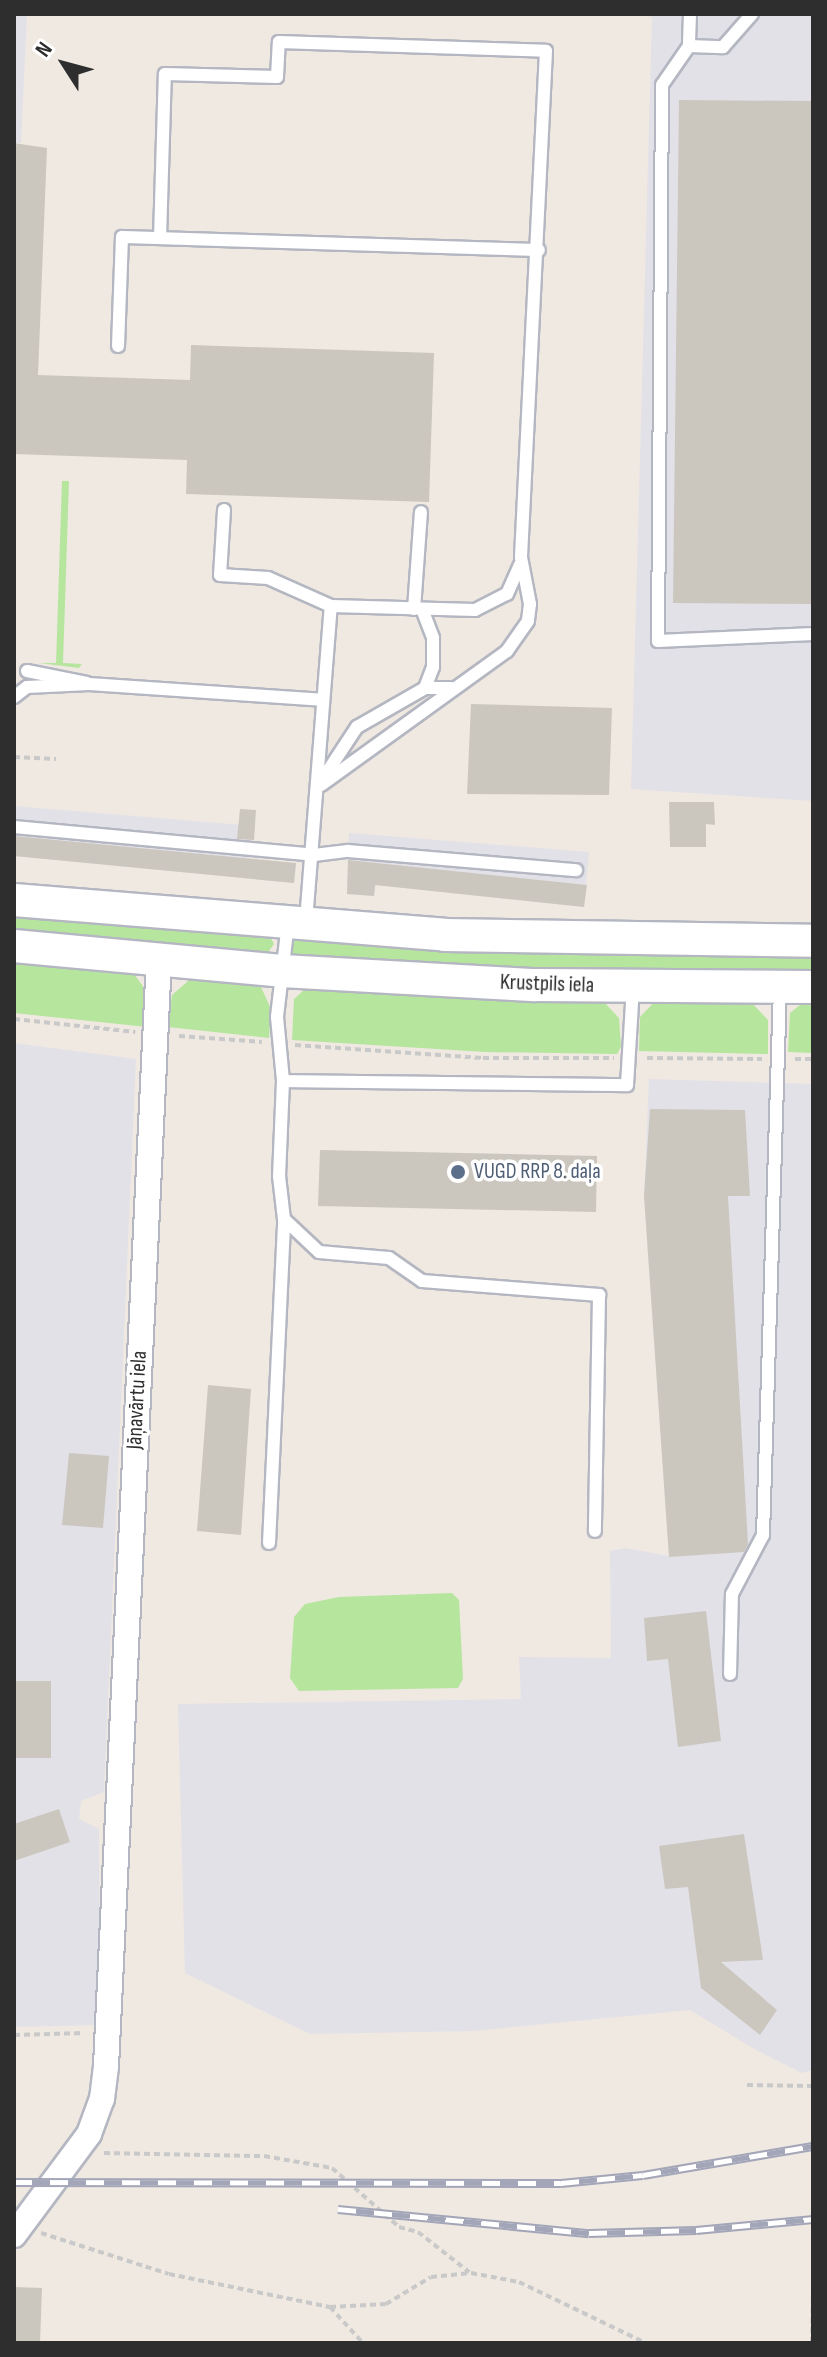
<!DOCTYPE html>
<html>
<head>
<meta charset="utf-8">
<style>
  body { margin:0 }
  #map { position:relative; width:827px; height:2357px; overflow:hidden; background:#efe9e1; font-family:"Sofia Sans Condensed",sans-serif }
  div>[style] { position:absolute }
  [style*='--x'] { left:calc(var(--x)*1px); top:calc(var(--y)*1px); width:calc(var(--w)*1px); rotate:calc(var(--a)*1deg) }
  .industrial>* { inset:0; background:#e3e1e8 }
  .green>* { inset:0; background:#b6e59e }
  .building>* { inset:0; background:#cbc7bf }
  .path>* { height:4px; margin-top:-2px; transform-origin:0; background:repeating-linear-gradient(90deg,#c9c9c9 0 6px,transparent 0 10px) }
  .roads { filter:drop-shadow(2px 0 #b4b7c1) drop-shadow(-2px 0 #b4b7c1) drop-shadow(0 2px #b4b7c1) drop-shadow(0 -2px #b4b7c1) }
  .lane>* { height:12px; margin:-6px; padding:0 6px; transform-origin:6px; border-radius:6px; background:#fff }
  .street>* { height:24px; margin:-12px; padding:0 12px; transform-origin:12px; border-radius:12px; background:#fff }
  .secondary>* { height:32px; margin:-16px; padding:0 16px; transform-origin:16px; border-radius:16px; background:#fff }
  .rail>* { height:9px; margin-top:-4.5px; transform-origin:0; background:repeating-linear-gradient(90deg,#fff 0 18px,#a3a6b8 0 36px); box-sizing:border-box; border-block:2px solid #a3a6b8 }
  .dots>* { width:22px; height:22px; translate:-50% -50%; box-sizing:border-box; border:4px solid #fff; border-radius:50% }
  span { translate:-50% -50%; white-space:nowrap; text-align:center; line-height:1.15; -webkit-text-stroke:7px #fff; paint-order:stroke }
  .street-label { font-size:22px; color:#2e2e2e }
  .service-label { font-size:22px; color:#4e5e75 }
  .left { translate:0 -50%; text-align:left }
  .frame { position:absolute; inset:0; border:16px solid #2e2e2e; pointer-events:none }
  .north { position:absolute; left:24px; top:24px; width:80px; height:80px; -webkit-text-stroke:6px #fff; paint-order:stroke; rotate:306deg; font-size:22px; font-weight:700; line-height:32px; text-align:center; color:#2e2e2e }
  .north::after { content:''; display:block; margin:auto; width:28px; height:36px; background:#2e2e2e; clip-path:polygon(50% 0,100% 100%,50% 72%,0 100%) }
</style>
</head>
<body>
<div id="map">
  <div class="industrial">
    <i style="clip-path:polygon(14px 14px,27px 14px,21px 143px,14px 143px)"></i>
    <i style="clip-path:polygon(636px 14px,813px 14px,813px 801px,631px 789px,652px 17px)"></i>
    <i style="clip-path:polygon(14px 806px,255px 826px,249px 859px,296px 863px,294px 883px,14px 856px)"></i>
    <i style="clip-path:polygon(349px 833px,589px 852px,584px 907px,376px 885px,374px 896px,347px 894px)"></i>
    <i style="clip-path:polygon(14px 1043px,136px 1059px,104px 1792px,81px 1801px,79px 1819px,99px 1829px,100px 2025px,14px 2027px)"></i>
    <i style="clip-path:polygon(649px 1079px,813px 1084px,813px 2070px,802px 2073px,756px 2050px,690px 2010px,473px 2031px,310px 2034px,185px 1973px,178px 1704px,521px 1699px,519px 1657px,611px 1658px,610px 1551px,625px 1548px,669px 1556px,644px 1196px)"></i>
  </div>
  <div class="green">
    <i style="clip-path:polygon(62px 481px,69px 481px,63px 663px,82px 664px,79px 668px,39px 663px,56px 663px)"></i>
    <i style="clip-path:polygon(14px 913px,269px 934px,274px 944px,266px 955px,14px 931px)"></i>
    <i style="clip-path:polygon(291px 938px,813px 954px,813px 974px,468px 970px,290px 957px)"></i>
    <i style="clip-path:polygon(14px 960px,134px 974px,150px 996px,147px 1027px,14px 1013px)"></i>
    <i style="clip-path:polygon(194px 976px,253px 981px,261px 987px,271px 1009px,269px 1038px,168px 1027px,172px 995px)"></i>
    <i style="clip-path:polygon(312px 983px,459px 999px,603px 1001px,619px 1018px,621px 1047px,617px 1054px,485px 1052px,292px 1040px,294px 999px)"></i>
    <i style="clip-path:polygon(657px 999px,752px 1003px,768px 1020px,768px 1054px,639px 1051px,640px 1017px)"></i>
    <i style="clip-path:polygon(806px 1000px,813px 1000px,813px 1053px,788px 1052px,790px 1013px)"></i>
    <i style="clip-path:polygon(452px 1593px,459px 1600px,463px 1679px,458px 1688px,299px 1691px,290px 1678px,294px 1617px,305px 1604px,339px 1597px)"></i>
  </div>
  <div class="building">
    <i style="clip-path:polygon(679px 100px,813px 101px,813px 604px,673px 603px)"></i>
    <i style="clip-path:polygon(14px 143px,47px 148px,38px 375px,190px 380px,191px 345px,434px 353px,429px 502px,186px 494px,187px 460px,14px 454px)"></i>
    <i style="clip-path:polygon(471px 704px,612px 708px,609px 795px,467px 794px)"></i>
    <i style="clip-path:polygon(669px 802px,714px 802px,715px 825px,706px 824px,706px 847px,670px 847px)"></i>
    <i style="clip-path:polygon(240px 809px,256px 810px,254px 840px,237px 839px)"></i>
    <i style="clip-path:polygon(14px 836px,296px 863px,294px 883px,14px 856px)"></i>
    <i style="clip-path:polygon(348px 860px,587px 885px,584px 907px,375px 885px,374px 896px,347px 894px)"></i>
    <i style="clip-path:polygon(650px 1109px,745px 1110px,750px 1196px,728px 1196px,748px 1544px,744px 1552px,669px 1557px,644px 1196px)"></i>
    <i style="clip-path:polygon(320px 1150px,597px 1156px,596px 1212px,318px 1206px)"></i>
    <i style="clip-path:polygon(208px 1385px,251px 1389px,241px 1535px,197px 1531px)"></i>
    <i style="clip-path:polygon(69px 1453px,109px 1456px,103px 1528px,62px 1525px)"></i>
    <i style="clip-path:polygon(706px 1611px,721px 1741px,678px 1747px,668px 1659px,647px 1661px,644px 1618px)"></i>
    <i style="clip-path:polygon(14px 1681px,51px 1681px,51px 1758px,14px 1758px)"></i>
    <i style="clip-path:polygon(59px 1809px,70px 1842px,14px 1861px,14px 1824px)"></i>
    <i style="clip-path:polygon(744px 1834px,763px 1960px,721px 1962px,777px 2010px,760px 2035px,701px 1988px,688px 1887px,665px 1889px,659px 1846px)"></i>
    <i style="clip-path:polygon(14px 2287px,42px 2288px,40px 2343px,14px 2343px)"></i>
  </div>
  <div class="path">
    <i style="--x:14;--y:757;--w:42;--a:2.7"></i>
    <i style="--x:14;--y:1019;--w:122;--a:6.1"></i>
    <i style="--x:179;--y:1036;--w:83;--a:4.1"></i>
    <i style="--x:295;--y:1045;--w:188;--a:4"></i>
    <i style="--x:483;--y:1058;--w:131;--a:0"></i>
    <i style="--x:647;--y:1058;--w:115;--a:0.5"></i>
    <i style="--x:795;--y:1059;--w:18;--a:0"></i>
    <i style="--x:14;--y:2035;--w:70;--a:-1.6"></i>
    <i style="--x:747;--y:2085;--w:66;--a:0.9"></i>
    <i style="--x:104;--y:2153;--w:160;--a:1.1"></i>
    <i style="--x:264;--y:2156;--w:69;--a:10"></i>
    <i style="--x:332;--y:2168;--w:89;--a:41.4"></i>
    <i style="--x:399;--y:2227;--w:20;--a:15"></i>
    <i style="--x:418;--y:2232;--w:65;--a:38.1"></i>
    <i style="--x:41;--y:2233;--w:134;--a:17.8"></i>
    <i style="--x:169;--y:2274;--w:164;--a:11.6"></i>
    <i style="--x:330;--y:2307;--w:56;--a:-3.1"></i>
    <i style="--x:386;--y:2304;--w:52;--a:-31"></i>
    <i style="--x:431;--y:2277;--w:40;--a:-5.7"></i>
    <i style="--x:471;--y:2273;--w:49;--a:10.6"></i>
    <i style="--x:519;--y:2282;--w:141;--a:25.7"></i>
    <i style="--x:330;--y:2307;--w:49;--a:47.5"></i>
    <i style="--x:812;--y:2343;--w:57;--a:-89"></i>
  </div>
  <div class="roads">
    <div class="lane">
      <i style="--x:690;--y:14;--w:32;--a:92"></i>
      <i style="--x:689;--y:46;--w:47;--a:124.7"></i>
      <i style="--x:662;--y:85;--w:556;--a:90.41"></i>
      <i style="--x:658;--y:641;--w:155;--a:-2.6"></i>
      <i style="--x:689;--y:46;--w:34;--a:2"></i>
      <i style="--x:723;--y:47;--w:44;--a:-48.7"></i>
      <i style="--x:160;--y:238;--w:164;--a:-88.3"></i>
      <i style="--x:165;--y:74;--w:112;--a:1.5"></i>
      <i style="--x:277;--y:77;--w:35;--a:-87"></i>
      <i style="--x:279;--y:42;--w:267;--a:1.9"></i>
      <i style="--x:546;--y:51;--w:507;--a:92.83"></i>
      <i style="--x:521;--y:557;--w:48;--a:79.2"></i>
      <i style="--x:530;--y:604;--w:17;--a:97"></i>
      <i style="--x:528;--y:621;--w:37;--a:125"></i>
      <i style="--x:507;--y:651;--w:229;--a:144.2"></i>
      <i style="--x:118;--y:346;--w:109;--a:-87.9"></i>
      <i style="--x:122;--y:237;--w:417;--a:1.8"></i>
      <i style="--x:224;--y:510;--w:65;--a:93.5"></i>
      <i style="--x:220;--y:575;--w:48;--a:3.6"></i>
      <i style="--x:268;--y:578;--w:69;--a:24"></i>
      <i style="--x:414;--y:609;--w:97;--a:-85.9"></i>
      <i style="--x:422;--y:609;--w:31;--a:69"></i>
      <i style="--x:433;--y:638;--w:29;--a:90"></i>
      <i style="--x:433;--y:667;--w:22;--a:111"></i>
      <i style="--x:27;--y:671;--w:61;--a:11.3"></i>
      <i style="--x:14;--y:697;--w:16;--a:-38"></i>
      <i style="--x:27;--y:687;--w:62;--a:-2.8"></i>
      <i style="--x:89;--y:684;--w:233;--a:3.9"></i>
      <i style="--x:322;--y:780;--w:64;--a:-56.6"></i>
      <i style="--x:357;--y:727;--w:78;--a:-29.8"></i>
      <i style="--x:425;--y:688;--w:26;--a:0"></i>
      <i style="--x:14;--y:827;--w:301;--a:5.3"></i>
      <i style="--x:314;--y:855;--w:34;--a:-7"></i>
      <i style="--x:348;--y:851;--w:229;--a:4.8"></i>
      <i style="--x:306;--y:921;--w:316;--a:-85.5"></i>
      <i style="--x:331;--y:606;--w:144;--a:1.6"></i>
      <i style="--x:475;--y:610;--w:36;--a:-27"></i>
      <i style="--x:507;--y:594;--w:32;--a:-66"></i>
      <i style="--x:288;--y:923;--w:95;--a:96.7"></i>
      <i style="--x:277;--y:1017;--w:64;--a:84.6"></i>
      <i style="--x:283;--y:1081;--w:344;--a:0.7"></i>
      <i style="--x:627;--y:1085;--w:98;--a:-86.5"></i>
      <i style="--x:283;--y:1081;--w:95;--a:92.4"></i>
      <i style="--x:279;--y:1176;--w:43;--a:83.4"></i>
      <i style="--x:284;--y:1219;--w:48;--a:43.3"></i>
      <i style="--x:319;--y:1252;--w:70;--a:4.9"></i>
      <i style="--x:389;--y:1258;--w:40;--a:34.9"></i>
      <i style="--x:422;--y:1281;--w:178;--a:4.5"></i>
      <i style="--x:599;--y:1295;--w:236;--a:91"></i>
      <i style="--x:269;--y:1543;--w:324;--a:-87.3"></i>
      <i style="--x:730;--y:1674;--w:80;--a:-88.6"></i>
      <i style="--x:732;--y:1594;--w:67;--a:-62.3"></i>
      <i style="--x:763;--y:1535;--w:548;--a:-88.22"></i>
    </div>
    <div class="street">
      <i style="--x:14;--y:2235;--w:126;--a:-53.4"></i>
      <i style="--x:89;--y:2134;--w:37;--a:-70"></i>
      <i style="--x:102;--y:2099;--w:33;--a:-83"></i>
      <i style="--x:106;--y:2066;--w:1108;--a:-87.26"></i>
    </div>
    <div class="secondary">
      <i style="--x:14;--y:900;--w:432;--a:4.6"></i>
      <i style="--x:445;--y:935;--w:368;--a:0.9"></i>
      <i style="--x:14;--y:946;--w:269;--a:5.3"></i>
      <i style="--x:282;--y:971;--w:254;--a:3.2"></i>
      <i style="--x:536;--y:985;--w:277;--a:0.4"></i>
    </div>
  </div>
  <div class="rail">
    <i style="--x:14;--y:2182;--w:547;--a:0.1"></i>
    <i style="--x:561;--y:2183;--w:82;--a:-5.6"></i>
    <i style="--x:643;--y:2175;--w:172;--a:-9.7"></i>
    <i style="--x:338;--y:2209;--w:252;--a:5.5"></i>
    <i style="--x:589;--y:2233;--w:107;--a:-1.6"></i>
    <i style="--x:696;--y:2230;--w:118;--a:-5.4"></i>
  </div>
  <div class="dots">
    <i style="left:458px;top:1172px;background:#5c6f8a"></i>
  </div>
  <div class="street-label">
    <span style="left:547px;top:984px;rotate:2deg">Krustpils iela</span>
    <span style="left:137px;top:1400px;rotate:-87deg">Jāņavārtu iela</span>
  </div>
  <div class="service-label">
    <span class="left" style="left:474px;top:1172px">VUGD RRP 8. daļa</span>
  </div>
  <div class="frame"></div>
  <div class="north">N</div>
</div>
</body>
</html>
